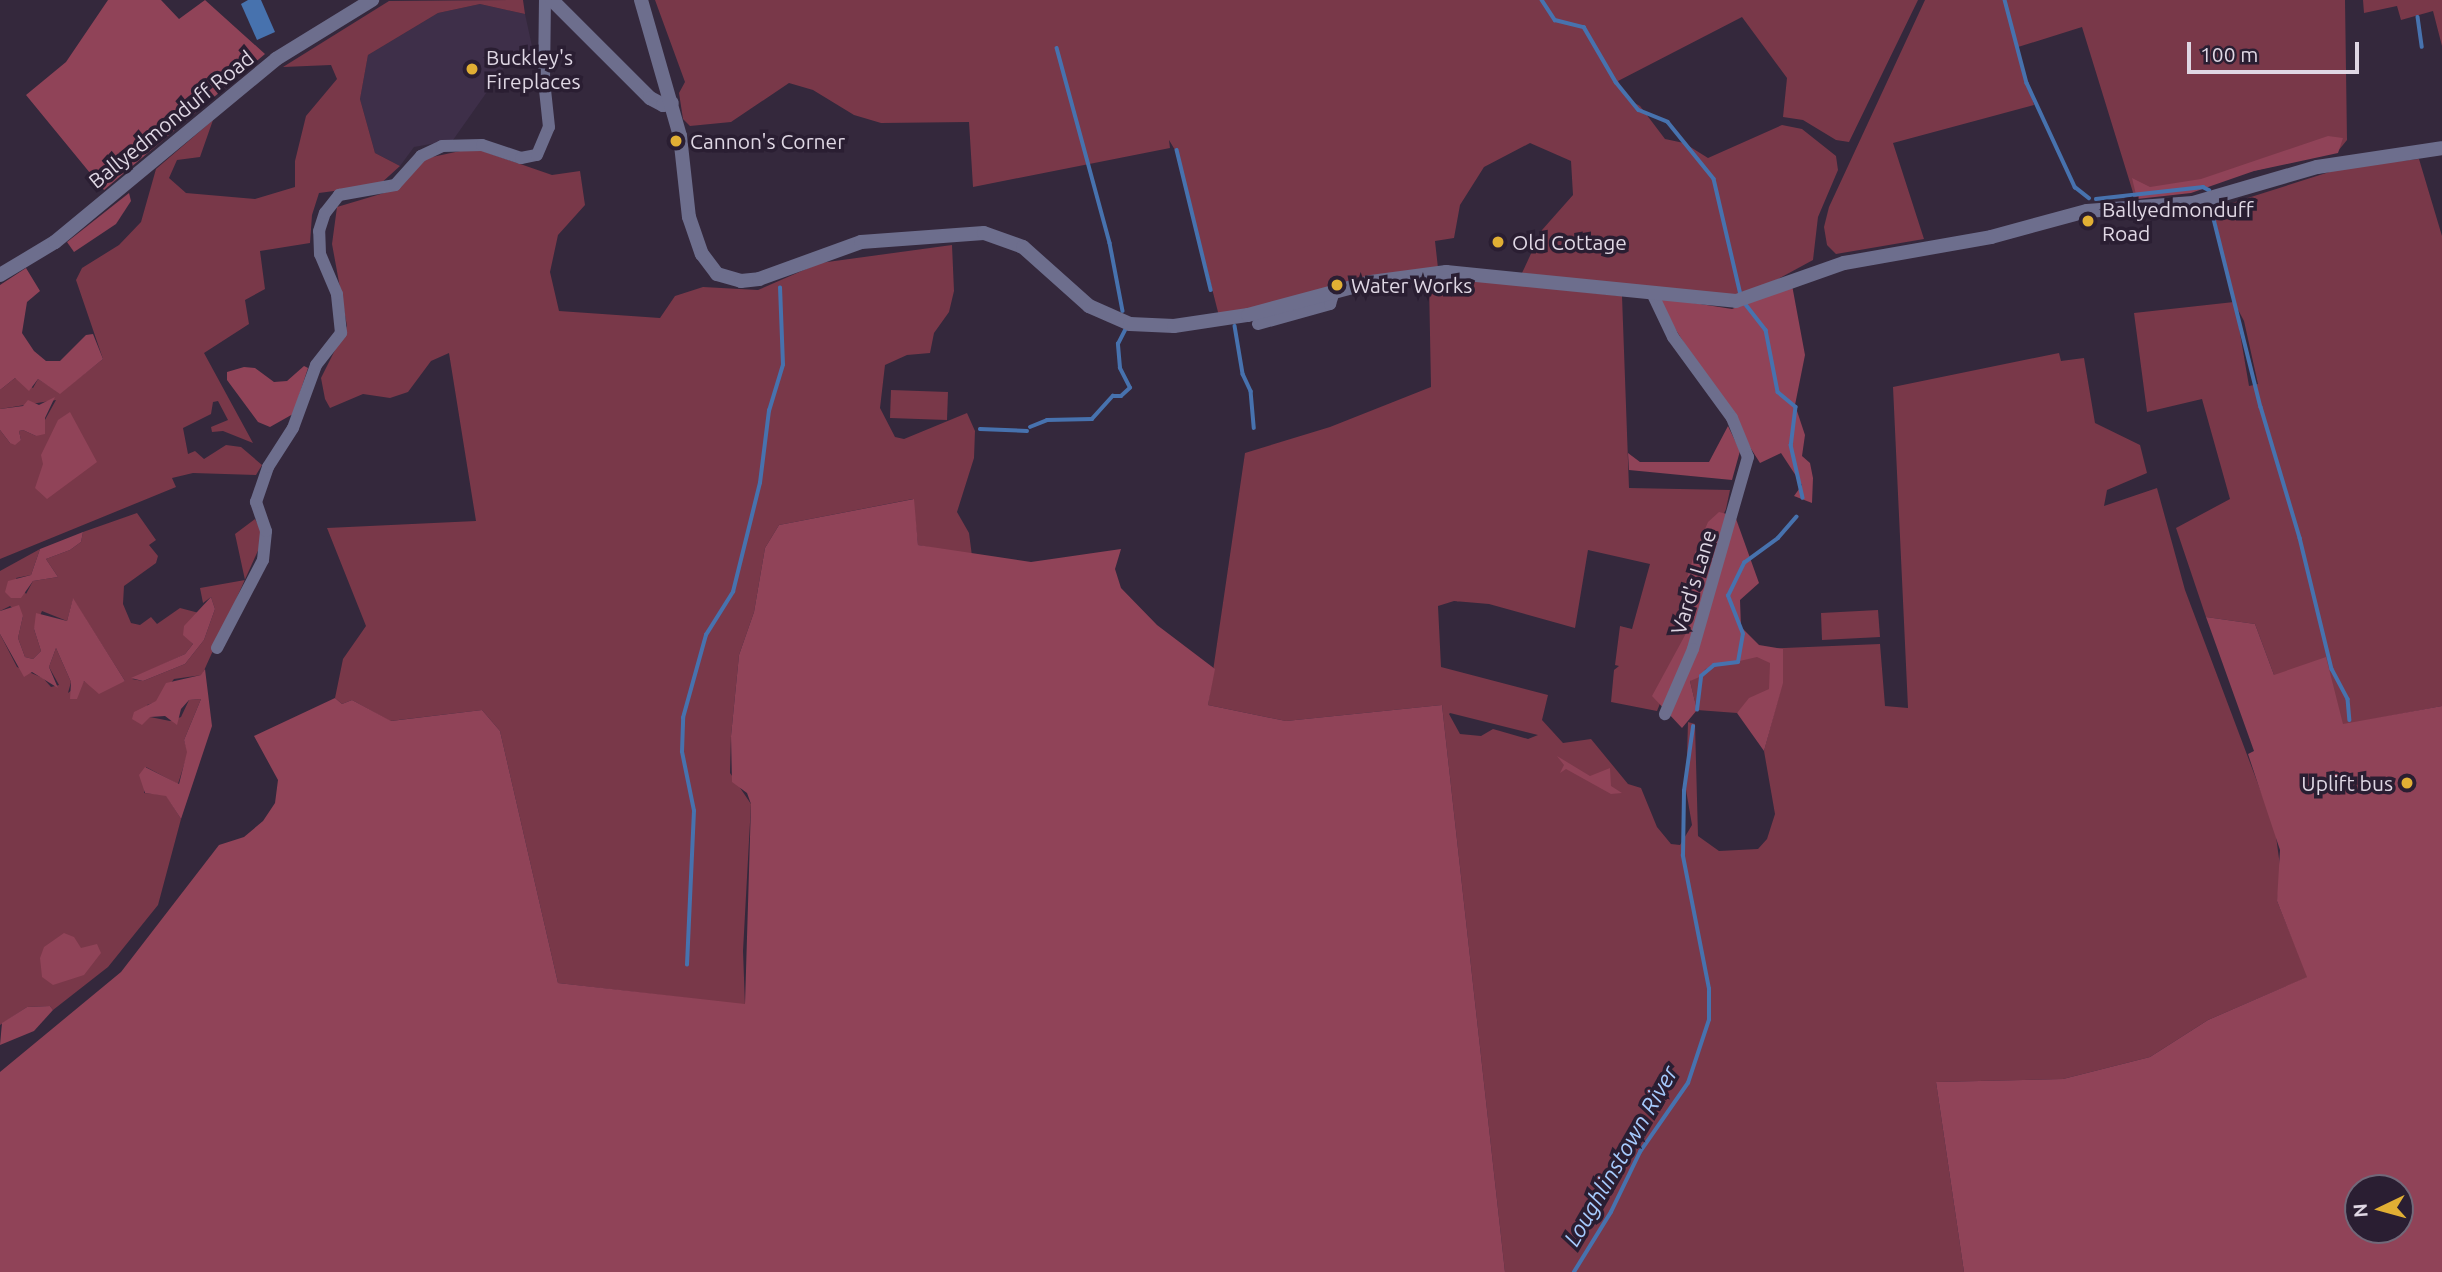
<!DOCTYPE html>
<html>
<head>
<meta charset="utf-8">
<style>
  body { margin:0 }
  #map { position:relative; width:2442px; height:1272px; overflow:hidden; background:#34283c; font-family:Ubuntu,sans-serif }
  div>[style] { position:absolute }
  [style*='--x'] { left:calc(var(--x)*1px); top:calc(var(--y)*1px); width:calc(var(--w)*1px); rotate:calc(var(--a)*1deg) }
  .built>* { inset:0; background:#3e2f49 }
  .green>* { inset:0; background:#793849 }
  .forest>* { inset:0; background:#904358 }
  .water>* { inset:0; background:#4772ae }
  .stream>* { height:3.5px; margin:-1.75px; padding:0 1.75px; transform-origin:1.75px; border-radius:1.75px; background:#4772ae }
  .minor>* { height:12px; margin:-6px; padding:0 6px; transform-origin:6px; border-radius:6px; background:#6d6e8d }
  .tertiary>* { height:14px; margin:-7px; padding:0 7px; transform-origin:7px; border-radius:7px; background:#6d6e8d }
  .dots>* { width:19px; height:19px; translate:-50% -50%; box-sizing:border-box; border:4px solid #2a1e32; border-radius:50% }
  span { translate:-50% -50%; white-space:nowrap; text-align:center; line-height:1.15; -webkit-text-stroke:7px #2a1e32; paint-order:stroke }
  .poi-label { font-size:21px; color:#dfd7e4 }
  .left { translate:0 -50%; text-align:left }
  .right { translate:-100% -50%; text-align:right }
  .street-label { font-size:21px; color:#dfd7e4 }
  .water-label { font-size:23px; color:#a6cafd; font-style:italic }
  .north { position:absolute; left:2344px; top:1174px; width:70px; height:70px; box-sizing:border-box; background:#2a1e32; border:2px solid #726879; border-radius:50%; rotate:265deg; font-size:19px; font-weight:700; line-height:28px; text-align:center; color:#dfd7e4 }
  .north::after { content:''; display:block; margin:auto; width:24px; height:32px; background:#e1af34; clip-path:polygon(50% 0,100% 100%,50% 72%,0 100%) }
  .scale { position:absolute; left:2187px; top:42px; width:172px; height:32px; box-sizing:border-box; border:4px solid #dfd7e4; border-top:0; padding-left:9px; font-size:21px; line-height:24px; white-space:nowrap; color:#dfd7e4; -webkit-text-stroke:5px #2a1e32; paint-order:stroke }
</style>
</head>
<body>
<div id="map">
  <div class="built">
    <i style="clip-path:polygon(480px 4px,525px 14px,535px 60px,513px 55px,453px 140px,414px 147px,400px 166px,375px 153px,360px 99px,368px 55px,438px 13px)"></i>
  </div>
  <div class="green">
    <i style="clip-path:polygon(523px 0,525px 14px,480px 4px,438px 13px,368px 55px,360px 99px,375px 153px,400px 166px,379px 185px,319px 193px,312px 215px,310px 243px,260px 251px,265px 289px,245px 300px,249px 324px,204px 353px,253px 443px,223px 431px,212px 432px,211px 427px,228px 420px,218px 401px,213px 402px,211px 414px,183px 428px,188px 454px,195px 451px,204px 459px,226px 445px,241px 447px,262px 465px,256px 475px,193px 473px,172px 478px,176px 487px,0 559px,0 430px,10px 443px,21px 440px,19px 431px,23px 430px,36px 436px,56px 400px,0 409px,0 390px,15px 378px,33px 388px,38px 379px,60px 393px,103px 359px,76px 280px,82px 268px,119px 245px,141px 222px,156px 169px,213px 120px,200px 157px,177px 160px,169px 178px,186px 193px,255px 199px,295px 187px,295px 161px,306px 116px,337px 79px,331px 65px,283px 67px,389px 1px)"></i>
    <i style="clip-path:polygon(655px 0,1918px 0,1849px 142px,1836px 140px,1803px 120px,1783px 117px,1787px 78px,1742px 17px,1618px 81px,1627px 99px,1640px 106px,1665px 139px,1684px 143px,1708px 158px,1782px 125px,1802px 129px,1836px 156px,1838px 170px,1818px 217px,1813px 260px,1767px 285px,1732px 295px,1710px 295px,1522px 273px,1542px 230px,1573px 195px,1571px 161px,1530px 143px,1484px 167px,1460px 205px,1454px 238px,1435px 241px,1438px 268px,1219px 316px,1178px 155px,1169px 140px,1170px 148px,973px 187px,969px 122px,881px 123px,854px 115px,813px 90px,789px 83px,731px 122px,690px 126px,683px 119px,679px 93px,685px 82px)"></i>
    <i style="clip-path:polygon(1925px 0,2345px 0,2347px 140px,2338px 151px,2135px 199px,2082px 27px,2018px 47px,2034px 105px,1893px 143px,1924px 239px,1836px 254px,1827px 245px,1824px 227px,1829px 207px)"></i>
    <i style="clip-path:polygon(2363px 0,2442px 0,2442px 46px,2433px 11px,2401px 20px,2397px 6px,2364px 13px)"></i>
    <i style="clip-path:polygon(474px 148px,552px 175px,580px 171px,585px 205px,558px 235px,550px 272px,559px 311px,660px 318px,675px 296px,703px 287px,758px 290px,820px 263px,952px 245px,954px 291px,949px 312px,934px 333px,930px 353px,907px 355px,885px 365px,880px 408px,895px 437px,904px 439px,967px 413px,975px 431px,974px 458px,957px 512px,969px 533px,972px 556px,918px 545px,913px 499px,779px 525px,765px 548px,754px 612px,739px 655px,731px 736px,730px 773px,751px 804px,743px 951px,745px 1005px,558px 983px,500px 731px,482px 710px,390px 721px,352px 700px,342px 704px,335px 698px,343px 659px,366px 626px,327px 528px,476px 521px,449px 353px,431px 361px,408px 392px,390px 398px,363px 394px,330px 408px,325px 399px,321px 378px,347px 326px,332px 244px,337px 207px,394px 190px,423px 159px)"></i>
    <i style="clip-path:polygon(evenodd,2419px 159px,2442px 236px,2442px 706px,2343px 725px,2274px 675px,2255px 624px,2206px 617px,2176px 528px,2230px 499px,2202px 399px,2147px 412px,2134px 313px,2234px 302px,2213px 209px,2345px 167px,2419px 159px,2235px 304px,2244px 321px,2258px 384px,2249px 386px,2235px 304px)"></i>
    <i style="clip-path:polygon(evenodd,1480px 281px,1622px 296px,1629px 488px,1730px 490px,1726px 509px,1686px 596px,1693px 621px,1657px 711px,1611px 702px,1614px 670px,1619px 666px,1615px 665px,1620px 626px,1632px 629px,1650px 564px,1588px 550px,1575px 628px,1489px 604px,1454px 601px,1438px 606px,1441px 667px,1548px 695px,1542px 720px,1563px 743px,1591px 739px,1628px 784px,1641px 788px,1657px 827px,1671px 844px,1680px 845px,1692px 825px,1686px 790px,1688px 722px,1695px 724px,1698px 836px,1719px 851px,1758px 849px,1767px 839px,1775px 814px,1764px 751px,1782px 684px,1737px 713px,1697px 710px,1690px 681px,1714px 651px,1880px 644px,1885px 706px,1908px 708px,1893px 387px,2059px 353px,2061px 361px,2084px 358px,2095px 423px,2140px 445px,2147px 473px,2107px 490px,2104px 506px,2157px 488px,2185px 590px,2275px 829px,2281px 873px,2277px 901px,2308px 977px,2208px 1020px,2150px 1057px,2063px 1079px,1936px 1082px,1964px 1272px,1505px 1272px,1442px 705px,1286px 721px,1208px 705px,1245px 453px,1330px 427px,1431px 387px,1429px 282px,1480px 281px,1449px 714px,1450px 713px,1538px 735px,1528px 739px,1493px 729px,1481px 736px,1460px 734px,1449px 714px)"></i>
    <i style="clip-path:polygon(891px 390px,948px 392px,947px 420px,890px 418px)"></i>
    <i style="clip-path:polygon(137px 513px,156px 540px,149px 545px,158px 556px,156px 563px,124px 586px,123px 604px,131px 623px,140px 625px,151px 617px,157px 624px,180px 608px,199px 613px,186px 636px,193px 644px,185px 654px,132px 679px,143px 681px,185px 664px,204px 640px,215px 609px,211px 597px,203px 603px,200px 588px,245px 580px,235px 534px,255px 519px,261px 530px,261px 544px,202px 675px,174px 679px,156px 702px,147px 705px,150px 717px,170px 721px,181px 717px,189px 700px,201px 699px,184px 740px,188px 752px,178px 784px,146px 767px,144px 793px,166px 795px,181px 819px,158px 905px,108px 967px,53px 1010px,50px 1006px,27px 1007px,0 1025px,0 634px,17px 667px,43px 678px,51px 687px,59px 685px,49px 667px,56px 648px,71px 682px,68px 693px,84px 681px,92px 686px,125px 681px,73px 599px,67px 621px,42px 611px,34px 629px,41px 651px,33px 659px,25px 657px,18px 638px,23px 616px,10px 606px,0 611px,0 571px,40px 549px,31px 575px,16px 578px,26px 594px,33px 581px,58px 577px,46px 559px,70px 550px,81px 542px,83px 532px)"></i>
    <i style="clip-path:polygon(1878px 610px,1880px 637px,1822px 640px,1821px 613px)"></i>
  </div>
  <div class="forest">
    <i style="clip-path:polygon(108px 0,161px 0,179px 19px,205px 0,265px 54px,104px 190px,26px 95px,66px 62px)"></i>
    <i style="clip-path:polygon(2328px 136px,2343px 138px,2338px 153px,2254px 171px,2191px 193px,2137px 199px,2132px 178px,2150px 187px,2201px 179px)"></i>
    <i style="clip-path:polygon(129px 193px,131px 201px,116px 224px,74px 252px,67px 242px)"></i>
    <i style="clip-path:polygon(26px 268px,40px 291px,27px 302px,22px 333px,34px 351px,46px 361px,60px 361px,86px 335px,93px 334px,103px 359px,60px 394px,38px 379px,29px 391px,15px 378px,0 390px,0 285px)"></i>
    <i style="clip-path:polygon(1792px 285px,1805px 355px,1795px 405px,1805px 435px,1802px 456px,1810px 463px,1813px 478px,1812px 503px,1794px 496px,1802px 485px,1781px 453px,1760px 463px,1662px 308px,1662px 298px,1732px 309px)"></i>
    <i style="clip-path:polygon(304px 366px,308px 368px,293px 414px,270px 427px,258px 422px,227px 380px,227px 372px,244px 367px,255px 368px,274px 382px,287px 381px)"></i>
    <i style="clip-path:polygon(55px 397px,45px 418px,45px 434px,36px 436px,23px 430px,19px 431px,21px 440px,15px 445px,10px 443px,0 430px,0 409px,23px 406px,28px 400px,39px 405px)"></i>
    <i style="clip-path:polygon(70px 412px,97px 462px,47px 499px,35px 488px,43px 464px,41px 455px,58px 420px)"></i>
    <i style="clip-path:polygon(1728px 426px,1740px 451px,1732px 480px,1629px 470px,1628px 453px,1640px 462px,1709px 462px)"></i>
    <i style="clip-path:polygon(914px 499px,918px 545px,1031px 562px,1121px 549px,1115px 569px,1121px 588px,1157px 625px,1215px 669px,1208px 705px,1286px 721px,1442px 705px,1505px 1272px,0 1272px,0 1072px,121px 972px,219px 845px,244px 837px,263px 821px,275px 803px,278px 780px,254px 736px,335px 698px,342px 704px,352px 700px,391px 721px,482px 710px,500px 731px,558px 983px,745px 1004px,751px 804px,747px 793px,732px 782px,731px 736px,739px 655px,754px 612px,765px 548px,779px 525px)"></i>
    <i style="clip-path:polygon(1719px 512px,1735px 516px,1759px 583px,1740px 600px,1741px 627px,1759px 645px,1783px 649px,1783px 683px,1764px 751px,1737px 713px,1749px 698px,1769px 689px,1770px 663px,1757px 657px,1705px 669px,1702px 676px,1690px 681px,1697px 710px,1682px 728px,1652px 696px,1690px 626px,1691px 612px,1681px 598px,1694px 555px,1708px 522px)"></i>
    <i style="clip-path:polygon(83px 532px,81px 542px,70px 550px,46px 559px,58px 577px,33px 581px,21px 598px,11px 598px,5px 592px,8px 581px,31px 575px,40px 549px)"></i>
    <i style="clip-path:polygon(211px 597px,215px 609px,204px 640px,185px 664px,143px 681px,131px 678px,185px 654px,193px 644px,183px 635px,184px 626px)"></i>
    <i style="clip-path:polygon(73px 598px,125px 681px,99px 694px,84px 681px,77px 699px,70px 699px,71px 682px,56px 648px,49px 667px,58px 688px,32px 672px,24px 677px,0 634px,0 611px,19px 605px,23px 616px,18px 638px,25px 657px,33px 659px,41px 651px,34px 629px,36px 613px,67px 621px)"></i>
    <i style="clip-path:polygon(evenodd,2206px 617px,2255px 624px,2274px 675px,2326px 657px,2343px 724px,2442px 706px,2442px 1272px,1964px 1272px,1936px 1082px,2063px 1079px,2150px 1057px,2208px 1020px,2307px 977px,2277px 901px,2280px 850px,2248px 754px,2254px 751px,2206px 617px,2358px 1188px,2400px 1188px,2400px 1230px,2358px 1230px,2358px 1188px)"></i>
    <i style="clip-path:polygon(205px 669px,212px 726px,181px 819px,166px 796px,145px 793px,139px 775px,145px 767px,179px 784px,187px 752px,184px 740px,201px 699px,189px 700px,181px 709px,177px 725px,165px 716px,150px 717px,142px 725px,132px 719px,134px 712px,156px 701px,166px 683px,201px 675px)"></i>
    <i style="clip-path:polygon(1557px 756px,1590px 776px,1610px 768px,1611px 786px,1622px 793px,1611px 794px,1566px 769px,1560px 773px,1564px 765px)"></i>
    <i style="clip-path:polygon(64px 933px,74px 937px,81px 948px,97px 944px,101px 953px,84px 975px,53px 985px,42px 977px,40px 958px,44px 947px)"></i>
    <i style="clip-path:polygon(50px 1006px,53px 1010px,34px 1031px,0 1045px,2px 1023px,27px 1007px)"></i>
  </div>
  <div class="water">
    <i style="clip-path:polygon(248px 0,261px 0,275px 32px,257px 40px,241px 4px)"></i>
  </div>
  <div class="stream">
    <i style="--x:1542;--y:0;--w:24;--a:57"></i>
    <i style="--x:1555;--y:20;--w:30;--a:14"></i>
    <i style="--x:1584;--y:27;--w:64;--a:59.8"></i>
    <i style="--x:1616;--y:82;--w:36;--a:51"></i>
    <i style="--x:1639;--y:110;--w:31;--a:22"></i>
    <i style="--x:1668;--y:122;--w:73;--a:51.1"></i>
    <i style="--x:1714;--y:179;--w:119;--a:76.9"></i>
    <i style="--x:2005;--y:0;--w:86;--a:75.2"></i>
    <i style="--x:2027;--y:83;--w:115;--a:65.2"></i>
    <i style="--x:2075;--y:187;--w:18;--a:38"></i>
    <i style="--x:2418;--y:17;--w:30;--a:82"></i>
    <i style="--x:1057;--y:48;--w:202;--a:74.8"></i>
    <i style="--x:1110;--y:243;--w:69;--a:79.2"></i>
    <i style="--x:1177;--y:150;--w:144;--a:76.3"></i>
    <i style="--x:2096;--y:199;--w:108;--a:-6.4"></i>
    <i style="--x:2203;--y:187;--w:7;--a:27"></i>
    <i style="--x:2211;--y:207;--w:206;--a:76"></i>
    <i style="--x:2261;--y:407;--w:137;--a:73.4"></i>
    <i style="--x:2300;--y:538;--w:135;--a:76.3"></i>
    <i style="--x:2332;--y:669;--w:34;--a:62"></i>
    <i style="--x:2348;--y:699;--w:21;--a:85"></i>
    <i style="--x:1744;--y:302;--w:36;--a:52"></i>
    <i style="--x:1766;--y:330;--w:63;--a:79"></i>
    <i style="--x:1778;--y:392;--w:23;--a:40"></i>
    <i style="--x:1796;--y:407;--w:38;--a:97"></i>
    <i style="--x:1791;--y:445;--w:54;--a:77.2"></i>
    <i style="--x:1235;--y:326;--w:49;--a:80.5"></i>
    <i style="--x:1243;--y:374;--w:19;--a:65"></i>
    <i style="--x:1251;--y:391;--w:37;--a:85"></i>
    <i style="--x:1030;--y:427;--w:18;--a:-22"></i>
    <i style="--x:1047;--y:420;--w:45;--a:-1.3"></i>
    <i style="--x:1092;--y:419;--w:31;--a:-48"></i>
    <i style="--x:1113;--y:396;--w:8;--a:0"></i>
    <i style="--x:1121;--y:396;--w:12;--a:-42"></i>
    <i style="--x:1130;--y:388;--w:22;--a:-117"></i>
    <i style="--x:1120;--y:368;--w:24;--a:-95"></i>
    <i style="--x:1118;--y:344;--w:18;--a:-63"></i>
    <i style="--x:980;--y:429;--w:47;--a:2.4"></i>
    <i style="--x:1697;--y:710;--w:34;--a:-83"></i>
    <i style="--x:1701;--y:676;--w:17;--a:-40"></i>
    <i style="--x:1714;--y:665;--w:24;--a:-7"></i>
    <i style="--x:1738;--y:662;--w:28;--a:-80"></i>
    <i style="--x:1743;--y:634;--w:41;--a:-111.5"></i>
    <i style="--x:1728;--y:596;--w:37;--a:-64"></i>
    <i style="--x:1744;--y:563;--w:42;--a:-36.3"></i>
    <i style="--x:1778;--y:538;--w:28;--a:-49"></i>
    <i style="--x:687;--y:965;--w:154;--a:-87.4"></i>
    <i style="--x:694;--y:811;--w:60;--a:-101.5"></i>
    <i style="--x:682;--y:752;--w:34;--a:-88"></i>
    <i style="--x:683;--y:718;--w:86;--a:-74.5"></i>
    <i style="--x:706;--y:635;--w:51;--a:-57.9"></i>
    <i style="--x:733;--y:592;--w:112;--a:-76.1"></i>
    <i style="--x:760;--y:483;--w:73;--a:-82.9"></i>
    <i style="--x:769;--y:411;--w:48;--a:-73.1"></i>
    <i style="--x:783;--y:365;--w:77;--a:-92.2"></i>
    <i style="--x:1574;--y:1272;--w:70;--a:-58.3"></i>
    <i style="--x:1611;--y:1212;--w:67;--a:-64.2"></i>
    <i style="--x:1640;--y:1152;--w:84;--a:-55.2"></i>
    <i style="--x:1688;--y:1083;--w:66;--a:-71.6"></i>
    <i style="--x:1709;--y:1020;--w:31;--a:-90"></i>
    <i style="--x:1709;--y:989;--w:136;--a:-101.1"></i>
    <i style="--x:1683;--y:856;--w:65;--a:-89.1"></i>
    <i style="--x:1684;--y:791;--w:65;--a:-82"></i>
  </div>
  <div class="minor">
    <i style="--x:1652;--y:293;--w:49;--a:64.5"></i>
    <i style="--x:1673;--y:337;--w:100;--a:53.9"></i>
    <i style="--x:1732;--y:418;--w:42;--a:67.7"></i>
    <i style="--x:1748;--y:457;--w:200;--a:106"></i>
    <i style="--x:1693;--y:649;--w:71;--a:113.3"></i>
    <i style="--x:1258;--y:324;--w:75;--a:-15.5"></i>
    <i style="--x:1330;--y:304;--w:13;--a:-72"></i>
    <i style="--x:217;--y:648;--w:99;--a:-62.4"></i>
    <i style="--x:263;--y:560;--w:29;--a:-84"></i>
    <i style="--x:266;--y:531;--w:31;--a:-109"></i>
    <i style="--x:256;--y:502;--w:37;--a:-71"></i>
    <i style="--x:268;--y:467;--w:46;--a:-57.3"></i>
    <i style="--x:293;--y:428;--w:67;--a:-69.9"></i>
    <i style="--x:316;--y:365;--w:41;--a:-52"></i>
    <i style="--x:341;--y:333;--w:39;--a:-96"></i>
    <i style="--x:337;--y:294;--w:43;--a:-113"></i>
    <i style="--x:320;--y:254;--w:23;--a:-92"></i>
    <i style="--x:319;--y:231;--w:19;--a:-72"></i>
    <i style="--x:325;--y:213;--w:23;--a:-52"></i>
    <i style="--x:339;--y:195;--w:57;--a:-10.1"></i>
    <i style="--x:395;--y:185;--w:39;--a:-48"></i>
    <i style="--x:421;--y:156;--w:23;--a:-25"></i>
    <i style="--x:442;--y:146;--w:40;--a:-1.4"></i>
    <i style="--x:482;--y:145;--w:41;--a:18.4"></i>
    <i style="--x:521;--y:158;--w:16;--a:-11"></i>
    <i style="--x:537;--y:155;--w:30;--a:-67"></i>
    <i style="--x:549;--y:127;--w:47;--a:-96.1"></i>
    <i style="--x:544;--y:80;--w:80;--a:-89.3"></i>
  </div>
  <div class="tertiary">
    <i style="--x:552;--y:0;--w:139;--a:45"></i>
    <i style="--x:650;--y:98;--w:15;--a:28"></i>
    <i style="--x:663;--y:105;--w:9;--a:-13"></i>
    <i style="--x:641;--y:0;--w:141;--a:74"></i>
    <i style="--x:680;--y:136;--w:81;--a:83.7"></i>
    <i style="--x:689;--y:217;--w:39;--a:71"></i>
    <i style="--x:702;--y:254;--w:25;--a:53"></i>
    <i style="--x:717;--y:274;--w:25;--a:16"></i>
    <i style="--x:741;--y:281;--w:18;--a:-6"></i>
    <i style="--x:759;--y:279;--w:109;--a:-19.9"></i>
    <i style="--x:861;--y:242;--w:123;--a:-4.2"></i>
    <i style="--x:984;--y:233;--w:41;--a:19.7"></i>
    <i style="--x:1023;--y:247;--w:89;--a:41.8"></i>
    <i style="--x:1089;--y:306;--w:45;--a:23.7"></i>
    <i style="--x:1130;--y:324;--w:44;--a:2.6"></i>
    <i style="--x:1174;--y:326;--w:75;--a:-8.5"></i>
    <i style="--x:1248;--y:315;--w:127;--a:-15"></i>
    <i style="--x:1371;--y:282;--w:76;--a:-7.6"></i>
    <i style="--x:1446;--y:272;--w:291;--a:5.7"></i>
    <i style="--x:1736;--y:301;--w:114;--a:-19.4"></i>
    <i style="--x:1844;--y:263;--w:149;--a:-10"></i>
    <i style="--x:1991;--y:237;--w:99;--a:-15.2"></i>
    <i style="--x:2087;--y:211;--w:106;--a:-4.3"></i>
    <i style="--x:2193;--y:203;--w:129;--a:-16.2"></i>
    <i style="--x:2317;--y:167;--w:126;--a:-8.6"></i>
    <i style="--x:0;--y:275;--w:64;--a:-31"></i>
    <i style="--x:55;--y:242;--w:287;--a:-39.6"></i>
    <i style="--x:276;--y:59;--w:113;--a:-31.6"></i>
  </div>
  <div class="dots">
    <i style="left:472px;top:69px;background:#e1af34"></i>
    <i style="left:676px;top:141px;background:#e1af34"></i>
    <i style="left:2088px;top:221px;background:#e1af34"></i>
    <i style="left:1498px;top:242px;background:#e1af34"></i>
    <i style="left:1337px;top:285px;background:#e1af34"></i>
    <i style="left:2407px;top:783px;background:#e1af34"></i>
  </div>
  <div class="poi-label">
    <span class="left" style="left:486px;top:69px">Buckley's<br>Fireplaces</span>
    <span class="left" style="left:690px;top:141px">Cannon's Corner</span>
    <span class="left" style="left:2102px;top:221px">Ballyedmonduff<br>Road</span>
    <span class="left" style="left:1512px;top:242px">Old Cottage</span>
    <span class="left" style="left:1351px;top:285px">Water Works</span>
    <span class="right" style="left:2393px;top:783px">Uplift bus</span>
  </div>
  <div class="street-label">
    <span style="left:171px;top:119px;rotate:-39deg">Ballyedmonduff Road</span>
    <span style="left:1693px;top:582px;rotate:-73deg">Vard's Lane</span>
  </div>
  <div class="water-label">
    <span style="left:1621px;top:1156px;rotate:-60deg">Loughlinstown River</span>
  </div>
  <div class="north">N</div>
  <div class="scale">100 m</div>
</div>
</body>
</html>
